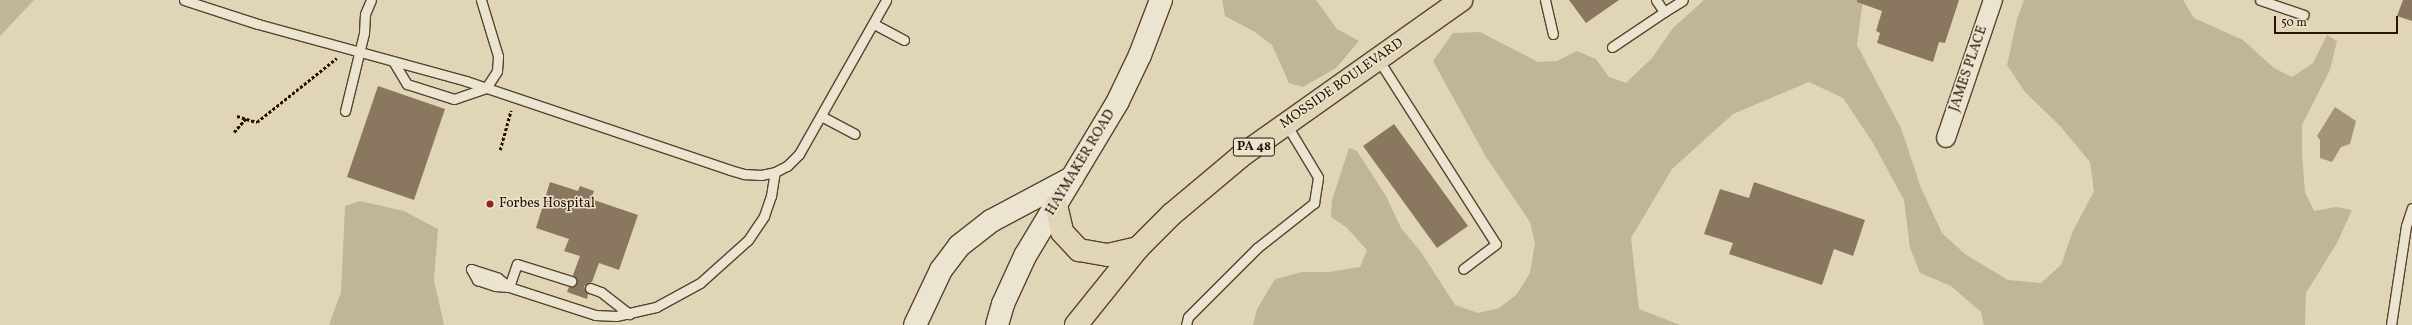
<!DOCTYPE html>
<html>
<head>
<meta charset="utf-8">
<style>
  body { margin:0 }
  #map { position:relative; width:2412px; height:325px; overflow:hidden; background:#e0d6b7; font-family:Vollkorn,serif }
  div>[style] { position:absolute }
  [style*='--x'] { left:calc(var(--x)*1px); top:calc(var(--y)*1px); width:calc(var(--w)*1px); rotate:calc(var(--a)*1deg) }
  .green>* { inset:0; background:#c1b598 }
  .water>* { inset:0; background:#a29379 }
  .building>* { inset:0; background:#89785f }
  .path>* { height:2.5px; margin-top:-1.25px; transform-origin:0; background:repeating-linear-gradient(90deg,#2b1200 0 3px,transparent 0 5px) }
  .roads { filter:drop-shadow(1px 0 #58432e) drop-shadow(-1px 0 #58432e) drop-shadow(0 1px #58432e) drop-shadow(0 -1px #58432e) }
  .lane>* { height:9px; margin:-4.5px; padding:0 4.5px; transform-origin:4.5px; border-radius:4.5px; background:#ebe4d0 }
  .street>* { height:18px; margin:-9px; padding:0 9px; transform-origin:9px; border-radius:9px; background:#ebe4d0 }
  .secondary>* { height:22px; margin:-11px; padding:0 11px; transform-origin:11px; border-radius:11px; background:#ebe4d0 }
  .primary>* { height:22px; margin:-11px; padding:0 11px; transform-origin:11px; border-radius:11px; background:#e0d6b7 }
  .dots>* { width:11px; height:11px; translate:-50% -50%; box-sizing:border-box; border:2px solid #ebe4d0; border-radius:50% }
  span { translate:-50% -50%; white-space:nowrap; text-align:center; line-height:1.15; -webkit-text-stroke:3px #ebe4d0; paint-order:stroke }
  .shield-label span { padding:1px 3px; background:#ebe4d0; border:1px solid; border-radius:3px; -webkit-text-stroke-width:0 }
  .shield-label { font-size:13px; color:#2b1200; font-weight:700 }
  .street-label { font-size:14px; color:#2b1200 }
  .poi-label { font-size:14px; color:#2b1200 }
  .left { translate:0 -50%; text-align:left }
  .scale { position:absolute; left:2274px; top:16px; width:124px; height:18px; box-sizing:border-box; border:2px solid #2b1200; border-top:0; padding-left:5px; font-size:12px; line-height:14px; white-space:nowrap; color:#2b1200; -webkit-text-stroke:3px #ebe4d0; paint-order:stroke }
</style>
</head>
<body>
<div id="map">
  <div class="green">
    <i style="clip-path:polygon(0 0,34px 0,0 36px)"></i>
    <i style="clip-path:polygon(1222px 0,1316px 0,1337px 29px,1359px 41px,1336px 68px,1303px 87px,1289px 83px,1272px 45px,1255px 32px,1225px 16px)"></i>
    <i style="clip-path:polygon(1704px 0,1863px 0,1857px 45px,1901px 128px,1921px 188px,1942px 233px,1965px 254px,2008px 280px,2041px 283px,2061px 265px,2073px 231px,2094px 191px,2090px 162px,2060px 126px,2025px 92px,2007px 65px,2017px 19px,2024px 0,2183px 0,2194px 18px,2243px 40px,2274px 68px,2292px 77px,2313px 63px,2327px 35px,2337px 41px,2330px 70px,2302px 125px,2302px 153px,2305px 192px,2314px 211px,2336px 207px,2352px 210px,2337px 243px,2306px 293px,2305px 325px,1984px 325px,1981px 312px,1951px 286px,1920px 273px,1910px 248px,1904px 200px,1873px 143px,1843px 98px,1809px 82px,1733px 114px,1672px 169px,1631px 238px,1639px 309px,1680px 325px,1253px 325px,1257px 309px,1275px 279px,1302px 272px,1329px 272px,1360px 267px,1367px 250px,1346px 227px,1331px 217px,1332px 200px,1349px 148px,1357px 151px,1386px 196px,1401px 228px,1421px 252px,1455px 305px,1478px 313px,1499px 308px,1517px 294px,1530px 273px,1535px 243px,1530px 222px,1486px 157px,1433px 61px,1453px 33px,1480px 32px,1538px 62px,1557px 61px,1577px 51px,1596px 59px,1609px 77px,1626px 83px,1652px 58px,1673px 28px)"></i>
    <i style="clip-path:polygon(360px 201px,404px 211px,438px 229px,434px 280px,444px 325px,329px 325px,341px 292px,345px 206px)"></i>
  </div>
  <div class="water">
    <i style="clip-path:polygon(2335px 107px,2356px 121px,2350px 144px,2341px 147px,2332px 162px,2320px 158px,2320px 140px,2317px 136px)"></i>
  </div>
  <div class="building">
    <i style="clip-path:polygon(1569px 0,1619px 0,1586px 23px)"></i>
    <i style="clip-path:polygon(1857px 0,1959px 0,1945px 43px,1939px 42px,1933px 62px,1877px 43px,1880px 33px,1876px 31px,1882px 11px,1857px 2px)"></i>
    <i style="clip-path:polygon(2403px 0,2412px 0,2412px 21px,2397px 16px)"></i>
    <i style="clip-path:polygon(378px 86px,445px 109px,414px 200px,347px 177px)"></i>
    <i style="clip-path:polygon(1394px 124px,1468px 226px,1437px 248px,1363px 146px)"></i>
    <i style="clip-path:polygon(550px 182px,578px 191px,580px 186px,594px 191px,591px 199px,638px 215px,619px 270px,599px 263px,592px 282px,584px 286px,588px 294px,587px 299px,567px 292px,569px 287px,577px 283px,573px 275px,580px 256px,564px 251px,569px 239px,536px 228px)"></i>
    <i style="clip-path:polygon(1754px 182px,1865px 220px,1853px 256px,1834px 249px,1822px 285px,1729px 254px,1733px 243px,1704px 234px,1720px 189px,1749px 198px)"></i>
  </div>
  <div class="path">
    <i style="--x:237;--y:116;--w:21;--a:17"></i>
    <i style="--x:257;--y:122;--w:102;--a:-38.7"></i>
    <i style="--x:234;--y:132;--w:18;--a:-49"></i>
    <i style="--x:500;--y:150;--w:41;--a:-74.6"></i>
  </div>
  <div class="roads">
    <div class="lane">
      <i style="--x:184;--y:0;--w:78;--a:18"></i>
      <i style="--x:258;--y:24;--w:216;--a:15.3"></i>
      <i style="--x:466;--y:81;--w:279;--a:18.6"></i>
      <i style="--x:730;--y:170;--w:15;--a:16"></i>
      <i style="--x:744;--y:174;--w:17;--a:3"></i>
      <i style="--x:761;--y:175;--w:14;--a:-12"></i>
      <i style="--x:775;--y:172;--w:13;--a:-27"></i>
      <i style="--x:787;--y:166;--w:17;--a:-45"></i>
      <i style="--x:799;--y:154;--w:177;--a:-60.5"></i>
      <i style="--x:1545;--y:0;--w:35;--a:77"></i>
      <i style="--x:1656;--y:0;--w:14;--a:56"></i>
      <i style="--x:1664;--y:12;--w:22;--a:-32"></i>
      <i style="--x:2260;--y:0;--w:46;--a:18.8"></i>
      <i style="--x:874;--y:24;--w:34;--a:28"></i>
      <i style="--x:1612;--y:47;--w:63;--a:-33.9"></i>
      <i style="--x:1378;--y:59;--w:219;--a:57.5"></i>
      <i style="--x:1496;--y:244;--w:41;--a:142.9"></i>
      <i style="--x:393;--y:61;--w:27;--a:59"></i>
      <i style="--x:407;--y:84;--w:49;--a:17.7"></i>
      <i style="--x:454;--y:99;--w:34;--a:-19"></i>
      <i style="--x:486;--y:88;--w:20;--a:-57"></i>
      <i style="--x:497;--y:71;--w:15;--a:-86"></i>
      <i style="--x:498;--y:56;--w:59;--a:-106.9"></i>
      <i style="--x:345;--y:111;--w:80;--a:-76.3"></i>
      <i style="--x:364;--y:33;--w:19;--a:-87"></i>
      <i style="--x:365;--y:14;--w:15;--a:-67"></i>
      <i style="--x:821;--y:116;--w:38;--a:28"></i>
      <i style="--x:471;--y:269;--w:13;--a:61"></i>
      <i style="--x:477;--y:280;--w:19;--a:18"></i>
      <i style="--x:495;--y:286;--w:14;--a:4"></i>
      <i style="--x:509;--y:287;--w:90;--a:18"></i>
      <i style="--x:595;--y:315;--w:21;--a:3"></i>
      <i style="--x:616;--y:316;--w:41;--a:-12.7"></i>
      <i style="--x:656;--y:307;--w:50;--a:-28.6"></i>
      <i style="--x:700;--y:283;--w:64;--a:-41.9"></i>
      <i style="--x:748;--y:240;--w:29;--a:-56"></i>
      <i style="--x:764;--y:216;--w:21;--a:-71"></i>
      <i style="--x:771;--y:196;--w:24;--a:-81"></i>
      <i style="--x:471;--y:269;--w:28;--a:18"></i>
      <i style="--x:498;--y:278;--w:14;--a:39"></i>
      <i style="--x:509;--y:287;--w:24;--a:-71"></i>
      <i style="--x:517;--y:264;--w:57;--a:17.5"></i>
      <i style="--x:590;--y:288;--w:12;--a:20"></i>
      <i style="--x:601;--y:292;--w:36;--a:38"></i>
      <i style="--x:1186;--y:325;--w:8;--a:-76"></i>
      <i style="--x:1188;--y:317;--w:98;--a:-45"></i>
      <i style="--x:1257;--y:248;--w:73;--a:-38.3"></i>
      <i style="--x:1314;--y:203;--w:26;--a:-81"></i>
      <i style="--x:1318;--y:177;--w:62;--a:-121.1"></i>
      <i style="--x:2391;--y:325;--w:100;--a:-81.4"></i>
      <i style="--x:2406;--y:226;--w:19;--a:-72"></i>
    </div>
    <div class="street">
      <i style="--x:1946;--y:138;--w:146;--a:-71.2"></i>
    </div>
    <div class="secondary">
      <i style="--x:915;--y:325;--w:61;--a:-64.7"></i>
      <i style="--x:941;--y:270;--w:30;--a:-53"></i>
      <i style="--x:959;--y:246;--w:41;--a:-38"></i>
      <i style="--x:991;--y:221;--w:92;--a:-28"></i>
      <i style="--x:997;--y:325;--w:22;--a:-74"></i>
      <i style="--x:1003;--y:304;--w:53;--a:-65.4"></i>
      <i style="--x:1025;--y:256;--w:181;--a:-59"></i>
      <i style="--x:1118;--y:101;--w:51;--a:-64.4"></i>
      <i style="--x:1140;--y:55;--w:59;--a:-69.1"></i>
    </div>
    <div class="primary">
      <i style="--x:1056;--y:205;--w:28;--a:77"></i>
      <i style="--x:1062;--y:232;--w:25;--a:47"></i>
      <i style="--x:1079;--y:250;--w:29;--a:10"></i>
      <i style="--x:1108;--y:255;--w:31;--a:-13"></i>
      <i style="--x:1076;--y:325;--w:99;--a:-51.2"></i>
      <i style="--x:1138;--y:248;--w:48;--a:-45"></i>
      <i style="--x:1172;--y:214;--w:90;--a:-40"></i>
      <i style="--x:1241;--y:156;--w:270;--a:-35.3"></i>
    </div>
  </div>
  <div class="dots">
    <i style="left:490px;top:204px;background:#8f2418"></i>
  </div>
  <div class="shield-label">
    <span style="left:1254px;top:147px">PA 48</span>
  </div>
  <div class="street-label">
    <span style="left:1969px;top:69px;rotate:-71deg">JAMES PLACE</span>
    <span style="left:1342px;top:84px;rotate:-35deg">MOSSIDE BOULEVARD</span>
    <span style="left:1081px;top:163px;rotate:-59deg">HAYMAKER ROAD</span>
  </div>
  <div class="poi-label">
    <span class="left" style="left:499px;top:204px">Forbes Hospital</span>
  </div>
  <div class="scale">50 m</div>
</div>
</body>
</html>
